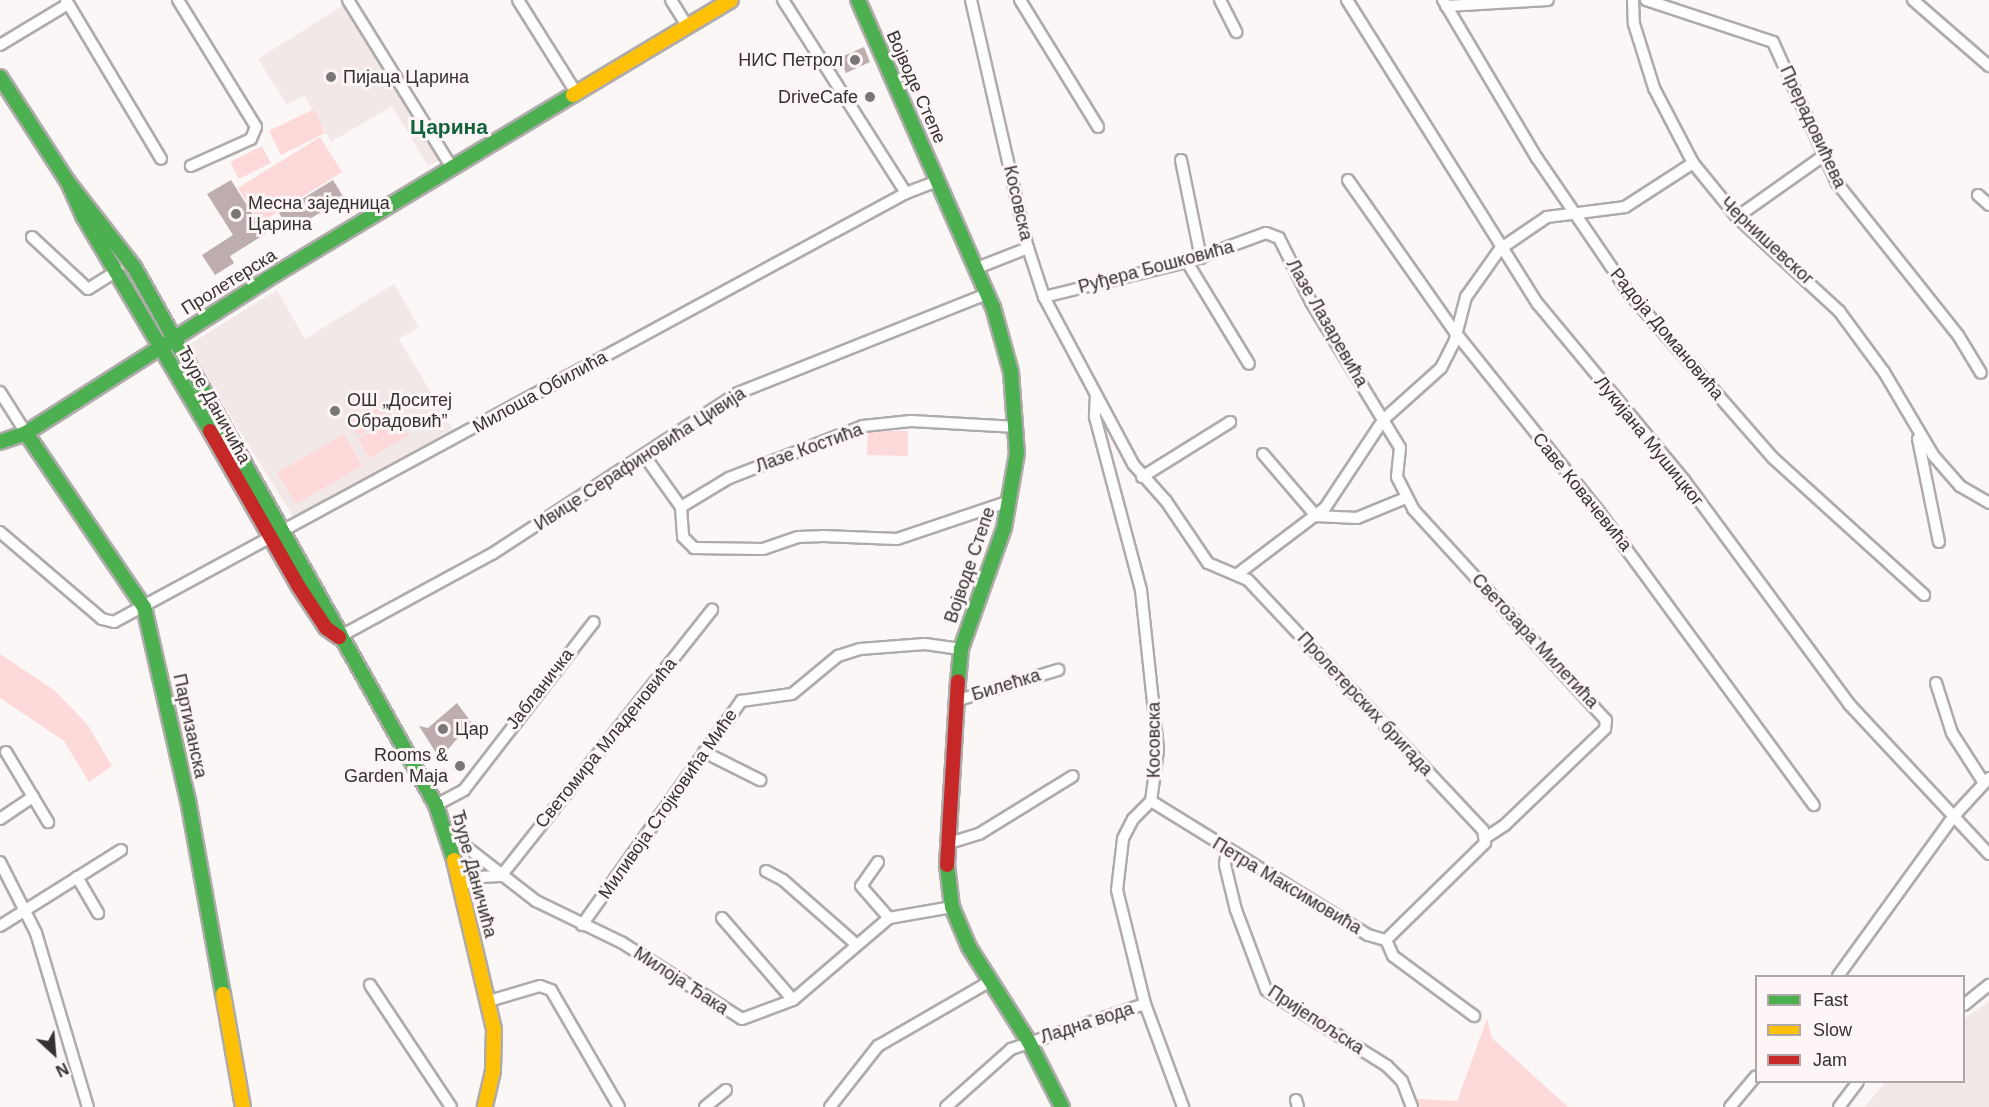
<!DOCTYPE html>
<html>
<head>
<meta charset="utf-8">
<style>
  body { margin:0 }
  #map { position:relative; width:1989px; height:1107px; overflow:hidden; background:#fbf7f7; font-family:Helvetica,sans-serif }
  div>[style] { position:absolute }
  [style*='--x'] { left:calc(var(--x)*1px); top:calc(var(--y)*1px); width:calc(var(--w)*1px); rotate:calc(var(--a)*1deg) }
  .built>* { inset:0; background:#f3e8e8 }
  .green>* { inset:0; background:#fdd9da }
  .building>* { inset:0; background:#bdadae }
  .roads { filter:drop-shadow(2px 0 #afabab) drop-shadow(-2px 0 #afabab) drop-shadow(0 2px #afabab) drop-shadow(0 -2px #afabab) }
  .street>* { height:10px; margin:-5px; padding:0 5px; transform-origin:5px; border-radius:5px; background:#fefefe }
  .fast>* { height:14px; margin:-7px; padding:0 7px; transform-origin:7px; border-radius:7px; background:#4caf50 }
  .slow>* { height:14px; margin:-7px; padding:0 7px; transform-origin:7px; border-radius:7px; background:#ffc107 }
  .jam>* { height:14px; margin:-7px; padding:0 7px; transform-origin:7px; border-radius:7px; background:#c62828 }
  .dots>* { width:16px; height:16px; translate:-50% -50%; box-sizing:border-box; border:3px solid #fdf5f6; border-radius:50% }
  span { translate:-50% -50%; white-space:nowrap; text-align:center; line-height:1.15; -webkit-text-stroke:6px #fdf5f6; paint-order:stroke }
  .poi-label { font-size:18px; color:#343131 }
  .right { translate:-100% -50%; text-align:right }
  .left { translate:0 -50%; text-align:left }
  .street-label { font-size:18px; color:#343131 }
  .quarter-label { font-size:21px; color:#10633b; font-weight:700 }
  .legend { position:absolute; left:1755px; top:975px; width:210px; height:108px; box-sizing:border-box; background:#fdf5f6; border:2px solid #ada7a7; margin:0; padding:8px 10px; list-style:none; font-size:18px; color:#343131 }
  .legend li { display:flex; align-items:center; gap:12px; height:30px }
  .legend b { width:30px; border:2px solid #ada7a7 }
  .north { position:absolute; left:24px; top:1023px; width:60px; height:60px; -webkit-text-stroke:4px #fdf5f6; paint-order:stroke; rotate:154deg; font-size:16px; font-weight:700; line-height:24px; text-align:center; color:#343131 }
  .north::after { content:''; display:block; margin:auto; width:21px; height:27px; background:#343131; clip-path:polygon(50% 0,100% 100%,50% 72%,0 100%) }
</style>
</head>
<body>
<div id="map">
  <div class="built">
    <i style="clip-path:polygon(347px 3px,444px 158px,428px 166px,392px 106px,331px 142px,304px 95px,287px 105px,258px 59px)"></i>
    <i style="clip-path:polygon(394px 284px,419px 327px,399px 339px,453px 429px,294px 518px,187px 346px,277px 290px,305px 339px)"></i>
    <i style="clip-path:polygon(1989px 1001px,1989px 1107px,1864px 1107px,1886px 1082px,1964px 1082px,1964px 1019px)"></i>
  </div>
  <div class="green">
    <i style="clip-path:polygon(314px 109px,325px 133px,281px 155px,269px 131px)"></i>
    <i style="clip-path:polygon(320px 137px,342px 172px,260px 223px,238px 188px)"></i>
    <i style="clip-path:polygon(262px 146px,271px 163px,239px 179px,230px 162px)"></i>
    <i style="clip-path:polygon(383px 399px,392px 415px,358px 436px,348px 421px)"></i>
    <i style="clip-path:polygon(397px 416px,409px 435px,370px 458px,358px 439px)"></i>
    <i style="clip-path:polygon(868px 431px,908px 431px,908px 456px,867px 455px)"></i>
    <i style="clip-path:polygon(344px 434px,362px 466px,296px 504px,277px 473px)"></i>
    <i style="clip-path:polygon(0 654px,54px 690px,87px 724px,112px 766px,89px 782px,64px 741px,0 698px)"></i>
    <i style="clip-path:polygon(1487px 1019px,1492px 1038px,1568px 1107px,1420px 1107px,1417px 1099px,1457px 1101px)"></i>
  </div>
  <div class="building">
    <i style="clip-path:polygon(864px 47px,870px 62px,846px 73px,839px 58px)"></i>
    <i style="clip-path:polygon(231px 180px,265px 234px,230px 256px,234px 263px,215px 275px,202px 255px,233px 235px,207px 194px)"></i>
    <i style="clip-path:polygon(333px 180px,344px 198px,290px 231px,279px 213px)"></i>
    <i style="clip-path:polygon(457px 703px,471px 722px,440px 759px,419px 726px,428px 728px)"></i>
  </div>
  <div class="roads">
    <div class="street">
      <i style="--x:66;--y:0;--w:185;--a:59.1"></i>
      <i style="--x:178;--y:0;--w:149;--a:58.4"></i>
      <i style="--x:256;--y:127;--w:13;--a:113"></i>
      <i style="--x:251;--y:139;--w:66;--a:155.8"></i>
      <i style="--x:348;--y:0;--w:198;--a:58.2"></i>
      <i style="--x:518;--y:0;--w:111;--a:57.9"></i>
      <i style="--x:671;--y:0;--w:32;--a:58"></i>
      <i style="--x:783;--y:0;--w:229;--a:57.5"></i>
      <i style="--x:971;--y:0;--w:254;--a:77.1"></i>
      <i style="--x:1028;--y:248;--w:52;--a:71.9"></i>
      <i style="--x:1044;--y:297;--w:189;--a:61.9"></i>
      <i style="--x:1133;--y:464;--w:50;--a:48.3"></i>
      <i style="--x:1166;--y:501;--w:75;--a:55.9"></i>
      <i style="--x:1208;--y:563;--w:43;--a:23"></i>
      <i style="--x:1248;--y:580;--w:343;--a:46.8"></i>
      <i style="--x:1483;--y:830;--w:13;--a:81"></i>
      <i style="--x:1485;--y:843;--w:139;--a:135.6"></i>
      <i style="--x:1020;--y:0;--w:149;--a:58.4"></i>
      <i style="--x:1220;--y:0;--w:36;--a:63"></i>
      <i style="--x:1347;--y:0;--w:359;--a:57.9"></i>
      <i style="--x:1538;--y:304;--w:229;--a:50.3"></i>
      <i style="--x:1684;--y:480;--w:278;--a:53.6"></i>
      <i style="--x:1849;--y:704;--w:205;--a:47"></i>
      <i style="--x:1443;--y:0;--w:184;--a:59.3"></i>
      <i style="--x:1537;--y:158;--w:163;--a:55.7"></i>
      <i style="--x:1629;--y:293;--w:219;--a:48.9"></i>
      <i style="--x:1773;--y:458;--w:204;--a:42.2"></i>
      <i style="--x:1633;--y:0;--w:24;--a:88"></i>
      <i style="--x:1634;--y:24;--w:67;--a:72.6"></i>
      <i style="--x:1654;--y:88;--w:85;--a:62.5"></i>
      <i style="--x:1693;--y:163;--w:70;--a:50.8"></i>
      <i style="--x:1737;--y:217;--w:139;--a:42.7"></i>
      <i style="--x:1839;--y:311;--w:76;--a:53.6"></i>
      <i style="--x:1884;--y:372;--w:96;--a:59.4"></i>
      <i style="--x:1933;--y:455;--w:41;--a:48.9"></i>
      <i style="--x:1960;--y:486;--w:34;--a:30"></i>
      <i style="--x:1646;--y:0;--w:134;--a:18.3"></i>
      <i style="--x:1773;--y:42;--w:155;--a:65.6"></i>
      <i style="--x:1837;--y:183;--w:194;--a:51.5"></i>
      <i style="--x:1958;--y:335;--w:44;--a:58.8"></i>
      <i style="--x:1913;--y:0;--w:101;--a:41"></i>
      <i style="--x:1446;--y:6;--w:102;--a:-3.4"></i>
      <i style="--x:0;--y:45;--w:79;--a:-31.1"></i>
      <i style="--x:1181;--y:160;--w:100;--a:78.5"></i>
      <i style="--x:1348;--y:180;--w:186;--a:54.9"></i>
      <i style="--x:1455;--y:332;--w:227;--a:51.3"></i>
      <i style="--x:1597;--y:509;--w:367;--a:53.8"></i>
      <i style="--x:1978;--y:195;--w:15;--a:42"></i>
      <i style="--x:1737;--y:217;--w:105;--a:-35.3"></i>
      <i style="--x:32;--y:237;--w:76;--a:42.9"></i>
      <i style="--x:88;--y:289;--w:36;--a:-32"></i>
      <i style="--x:1187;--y:262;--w:119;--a:58.7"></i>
      <i style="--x:977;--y:268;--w:55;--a:-21.4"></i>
      <i style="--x:1044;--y:297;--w:147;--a:-13.8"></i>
      <i style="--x:1187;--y:262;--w:84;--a:-20.2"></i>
      <i style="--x:1266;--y:233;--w:14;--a:21"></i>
      <i style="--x:1279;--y:238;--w:72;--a:63.4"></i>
      <i style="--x:1311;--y:302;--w:171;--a:58.6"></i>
      <i style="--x:1400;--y:448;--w:29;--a:96"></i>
      <i style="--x:1397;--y:477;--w:36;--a:63"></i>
      <i style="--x:1413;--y:509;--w:286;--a:47.6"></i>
      <i style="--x:1606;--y:720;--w:9;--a:96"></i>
      <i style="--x:1605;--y:729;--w:139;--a:136.2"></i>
      <i style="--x:1505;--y:825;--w:24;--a:147"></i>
      <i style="--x:0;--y:392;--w:49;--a:57.6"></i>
      <i style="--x:1096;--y:395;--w:22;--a:93"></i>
      <i style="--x:1095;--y:417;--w:179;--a:75.1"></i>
      <i style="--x:1141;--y:590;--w:161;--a:83.9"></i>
      <i style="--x:1158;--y:750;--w:51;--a:97.8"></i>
      <i style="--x:1151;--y:801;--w:25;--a:135"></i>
      <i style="--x:1133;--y:819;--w:22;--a:117"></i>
      <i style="--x:1123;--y:839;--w:51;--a:96.7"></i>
      <i style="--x:1117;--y:890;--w:117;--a:76.2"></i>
      <i style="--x:1145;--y:1004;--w:110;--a:69.7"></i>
      <i style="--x:1918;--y:439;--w:105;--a:78.5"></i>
      <i style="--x:1263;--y:454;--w:82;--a:49.5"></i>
      <i style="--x:1316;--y:516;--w:41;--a:2.8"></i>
      <i style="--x:1357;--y:518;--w:53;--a:-22.2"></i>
      <i style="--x:646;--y:458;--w:60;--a:54.5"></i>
      <i style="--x:681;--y:507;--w:30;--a:86"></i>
      <i style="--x:683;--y:537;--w:16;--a:45"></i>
      <i style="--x:694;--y:548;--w:69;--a:0.8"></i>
      <i style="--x:763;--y:549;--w:37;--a:-19"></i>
      <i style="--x:798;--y:537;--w:25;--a:-2"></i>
      <i style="--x:823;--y:536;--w:74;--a:2.3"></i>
      <i style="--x:897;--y:539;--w:119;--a:-18.6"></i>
      <i style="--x:1142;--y:477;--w:104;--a:-32"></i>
      <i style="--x:681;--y:507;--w:56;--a:-31.1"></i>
      <i style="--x:729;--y:478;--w:144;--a:-21.2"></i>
      <i style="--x:863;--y:426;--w:48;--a:-5.9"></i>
      <i style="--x:911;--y:421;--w:106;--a:3.2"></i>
      <i style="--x:0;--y:532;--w:134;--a:40.5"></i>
      <i style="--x:102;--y:619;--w:12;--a:14"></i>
      <i style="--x:114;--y:622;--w:901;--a:-28.44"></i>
      <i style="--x:906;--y:193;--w:34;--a:-21"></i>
      <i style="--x:1239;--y:573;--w:108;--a:-37.1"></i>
      <i style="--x:1325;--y:508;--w:107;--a:-56.5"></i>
      <i style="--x:1384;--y:419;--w:76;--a:-41.8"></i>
      <i style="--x:1441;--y:368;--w:28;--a:-63"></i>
      <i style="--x:1454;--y:343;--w:48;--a:-75.4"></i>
      <i style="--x:1466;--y:297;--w:59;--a:-54.7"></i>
      <i style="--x:1500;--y:249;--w:57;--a:-34.2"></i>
      <i style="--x:1547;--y:217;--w:79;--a:-7.3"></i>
      <i style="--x:1625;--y:207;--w:81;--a:-32.9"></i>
      <i style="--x:339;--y:637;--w:174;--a:-28.5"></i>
      <i style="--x:492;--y:554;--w:294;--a:-33.2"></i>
      <i style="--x:738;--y:393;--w:268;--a:-21.7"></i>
      <i style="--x:1936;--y:683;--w:52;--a:72.3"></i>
      <i style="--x:1952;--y:733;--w:59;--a:57.4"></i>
      <i style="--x:955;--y:701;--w:108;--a:-16.8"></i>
      <i style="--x:6;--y:752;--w:82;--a:59"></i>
      <i style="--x:704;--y:752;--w:63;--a:26.6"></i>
      <i style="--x:1151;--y:801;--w:255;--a:31.7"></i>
      <i style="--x:1368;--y:935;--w:19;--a:16"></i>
      <i style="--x:436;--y:805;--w:32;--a:-28"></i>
      <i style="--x:464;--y:790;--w:212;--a:-52.3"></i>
      <i style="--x:0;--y:819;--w:40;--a:-34"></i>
      <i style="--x:447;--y:832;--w:113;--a:37.8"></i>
      <i style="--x:536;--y:901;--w:94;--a:25.8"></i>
      <i style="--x:621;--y:942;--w:143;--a:32.5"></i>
      <i style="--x:742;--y:1019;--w:54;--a:-20.4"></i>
      <i style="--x:793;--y:1000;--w:126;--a:-40.5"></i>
      <i style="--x:889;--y:918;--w:64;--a:-9.9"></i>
      <i style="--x:946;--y:844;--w:34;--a:-17"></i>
      <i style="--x:979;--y:834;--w:110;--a:-31.7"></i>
      <i style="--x:1227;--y:850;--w:15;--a:98"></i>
      <i style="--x:1225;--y:865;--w:46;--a:76.3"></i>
      <i style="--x:1236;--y:910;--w:85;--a:69.4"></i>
      <i style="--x:1266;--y:990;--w:143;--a:32.1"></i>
      <i style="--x:1387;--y:1066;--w:21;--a:45"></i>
      <i style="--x:1402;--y:1081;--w:28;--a:69"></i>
      <i style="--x:0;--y:862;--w:80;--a:63.1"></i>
      <i style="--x:36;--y:933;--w:182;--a:73.4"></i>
      <i style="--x:878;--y:862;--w:29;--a:125"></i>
      <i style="--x:861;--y:886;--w:43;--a:48.8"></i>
      <i style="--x:766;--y:871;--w:19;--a:28"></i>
      <i style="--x:783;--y:880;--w:98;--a:41.3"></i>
      <i style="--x:501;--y:876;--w:340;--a:-51.6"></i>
      <i style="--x:77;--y:877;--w:42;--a:59.7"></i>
      <i style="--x:461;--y:886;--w:20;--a:-27"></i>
      <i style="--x:479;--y:877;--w:21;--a:-3"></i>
      <i style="--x:722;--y:918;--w:108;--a:49.1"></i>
      <i style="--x:582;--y:925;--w:275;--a:-54.6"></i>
      <i style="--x:741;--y:701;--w:51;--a:-7.8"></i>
      <i style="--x:792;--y:694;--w:60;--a:-39.6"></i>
      <i style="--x:838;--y:656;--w:23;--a:-18"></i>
      <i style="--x:860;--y:649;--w:65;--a:-4.4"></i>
      <i style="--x:925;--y:644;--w:36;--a:8"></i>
      <i style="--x:0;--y:926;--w:143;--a:-32.1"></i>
      <i style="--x:1386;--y:940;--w:17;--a:66"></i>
      <i style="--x:1393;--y:956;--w:101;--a:36.5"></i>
      <i style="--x:1838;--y:976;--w:196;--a:-54.1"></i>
      <i style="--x:1953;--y:817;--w:53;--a:-47.3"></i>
      <i style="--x:370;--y:985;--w:146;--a:56.4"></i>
      <i style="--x:489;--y:1001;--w:53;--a:-16.4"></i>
      <i style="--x:540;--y:986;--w:12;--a:20"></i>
      <i style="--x:551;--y:990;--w:135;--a:59.8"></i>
      <i style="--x:1964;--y:1005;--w:32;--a:-39"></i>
      <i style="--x:1296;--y:1100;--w:7;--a:74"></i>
      <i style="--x:705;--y:1107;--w:27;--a:-39"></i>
      <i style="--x:830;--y:1107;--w:78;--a:-51.8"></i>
      <i style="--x:878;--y:1046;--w:128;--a:-30"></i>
      <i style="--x:946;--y:1107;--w:87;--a:-41.7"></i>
      <i style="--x:1011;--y:1049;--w:141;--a:-18.6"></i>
      <i style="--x:1730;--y:1107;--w:40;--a:-50"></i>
      <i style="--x:1839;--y:1107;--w:31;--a:-53"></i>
    </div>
    <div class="fast">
      <i style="--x:858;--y:0;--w:335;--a:66.3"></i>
      <i style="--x:993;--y:307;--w:67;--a:74.5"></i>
      <i style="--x:1011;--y:372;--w:81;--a:85.8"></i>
      <i style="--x:1017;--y:453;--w:76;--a:99.8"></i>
      <i style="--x:1004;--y:528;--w:128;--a:109.6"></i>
      <i style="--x:961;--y:649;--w:32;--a:95"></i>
      <i style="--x:0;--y:77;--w:125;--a:57.1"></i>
      <i style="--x:68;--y:182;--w:37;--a:66"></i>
      <i style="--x:83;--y:216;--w:250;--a:59.4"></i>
      <i style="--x:68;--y:182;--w:108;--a:52.2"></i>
      <i style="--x:134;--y:267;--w:617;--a:60.69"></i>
      <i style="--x:436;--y:805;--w:58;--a:71.9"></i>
      <i style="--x:26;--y:433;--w:210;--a:55.9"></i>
      <i style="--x:144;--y:607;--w:198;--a:77.2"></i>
      <i style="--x:188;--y:800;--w:197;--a:79.8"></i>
      <i style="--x:0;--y:442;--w:28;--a:-19"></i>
      <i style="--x:26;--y:433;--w:285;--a:-32.5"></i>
      <i style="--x:266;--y:280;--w:358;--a:-31.1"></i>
      <i style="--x:947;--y:865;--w:42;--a:83.2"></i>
      <i style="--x:952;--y:907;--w:43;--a:67"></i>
      <i style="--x:969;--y:947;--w:112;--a:57.7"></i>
      <i style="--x:1029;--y:1042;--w:73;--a:63.1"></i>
    </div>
    <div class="slow">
      <i style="--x:573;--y:95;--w:184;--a:-31"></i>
      <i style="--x:454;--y:860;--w:174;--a:76.7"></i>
      <i style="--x:494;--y:1029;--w:42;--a:91.4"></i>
      <i style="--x:493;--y:1071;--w:37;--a:103"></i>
      <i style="--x:223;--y:994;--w:115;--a:80"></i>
    </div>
    <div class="jam">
      <i style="--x:210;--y:431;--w:180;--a:60.3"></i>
      <i style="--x:299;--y:587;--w:49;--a:56.6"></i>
      <i style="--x:326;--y:628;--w:16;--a:35"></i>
      <i style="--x:947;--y:865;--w:184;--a:-86.6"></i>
    </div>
  </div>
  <div class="dots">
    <i style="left:855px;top:60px;background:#7a7676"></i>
    <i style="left:331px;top:77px;background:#7a7676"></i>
    <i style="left:870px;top:97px;background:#7a7676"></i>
    <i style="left:236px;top:214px;background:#7a7676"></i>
    <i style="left:335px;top:411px;background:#7a7676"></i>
    <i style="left:443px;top:729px;background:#7a7676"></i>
    <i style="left:460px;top:766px;background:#7a7676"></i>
  </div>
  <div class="poi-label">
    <span class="right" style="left:843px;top:60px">НИС Петрол</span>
    <span class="left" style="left:343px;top:77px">Пијаца Царина</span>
    <span class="right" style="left:858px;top:97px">DriveCafe</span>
    <span class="left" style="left:248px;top:214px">Месна заједница<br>Царина</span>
    <span class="left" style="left:347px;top:411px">ОШ „Доситеј<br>Обрадовић”</span>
    <span class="left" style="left:455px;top:729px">Цар</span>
    <span class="right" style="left:448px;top:766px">Rooms &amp;<br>Garden Maja</span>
  </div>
  <div class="street-label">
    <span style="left:916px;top:87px;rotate:66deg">Војводе Степе</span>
    <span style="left:1813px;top:127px;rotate:65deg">Прерадовићева</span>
    <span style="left:1018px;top:203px;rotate:77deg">Косовска</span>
    <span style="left:1767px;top:241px;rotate:43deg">Чернишевског</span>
    <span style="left:1156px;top:267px;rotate:-15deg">Руђера Бошковића</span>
    <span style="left:229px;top:282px;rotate:-32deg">Пролетерска</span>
    <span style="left:1327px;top:323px;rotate:60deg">Лазе Лазаревића</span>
    <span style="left:1667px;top:334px;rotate:50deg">Радоја Домановића</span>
    <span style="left:540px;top:392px;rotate:-29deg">Милоша Обилића</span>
    <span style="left:214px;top:405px;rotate:61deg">Ђуре Даничића</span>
    <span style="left:1649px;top:441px;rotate:51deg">Лукијана Мушицког</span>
    <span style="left:809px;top:448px;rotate:-20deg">Лазе Костића</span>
    <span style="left:640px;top:459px;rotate:-33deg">Ивице Серафиновића Цивија</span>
    <span style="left:1582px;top:492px;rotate:51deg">Саве Ковачевића</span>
    <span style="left:970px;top:565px;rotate:-71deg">Војводе Степе</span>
    <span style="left:1535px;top:641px;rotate:47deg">Светозара Милетића</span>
    <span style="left:1006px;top:685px;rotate:-17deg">Билећка</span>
    <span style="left:540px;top:689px;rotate:-52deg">Јабланичка</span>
    <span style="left:1365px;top:704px;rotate:47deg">Пролетерских бригада</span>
    <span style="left:190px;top:726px;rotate:78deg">Партизанска</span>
    <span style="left:1154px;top:740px;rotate:-90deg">Косовска</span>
    <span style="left:606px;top:743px;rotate:-51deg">Светомира Младеновића</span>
    <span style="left:668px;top:804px;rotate:-55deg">Миливоја Стојковића Миће</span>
    <span style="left:474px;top:874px;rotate:75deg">Ђуре Даничића</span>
    <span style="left:1287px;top:886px;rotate:31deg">Петра Максимовића</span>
    <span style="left:681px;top:981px;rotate:33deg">Милоја Ђака</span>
    <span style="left:1316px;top:1020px;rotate:33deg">Пријепољска</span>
    <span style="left:1087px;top:1023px;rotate:-18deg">Ладна вода</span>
  </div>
  <div class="quarter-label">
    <span style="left:449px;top:127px">Царина</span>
  </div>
  <ul class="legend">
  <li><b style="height:8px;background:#4caf50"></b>Fast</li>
  <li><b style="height:8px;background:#ffc107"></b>Slow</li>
  <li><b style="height:8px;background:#c62828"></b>Jam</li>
  </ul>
  <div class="north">N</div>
</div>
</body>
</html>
